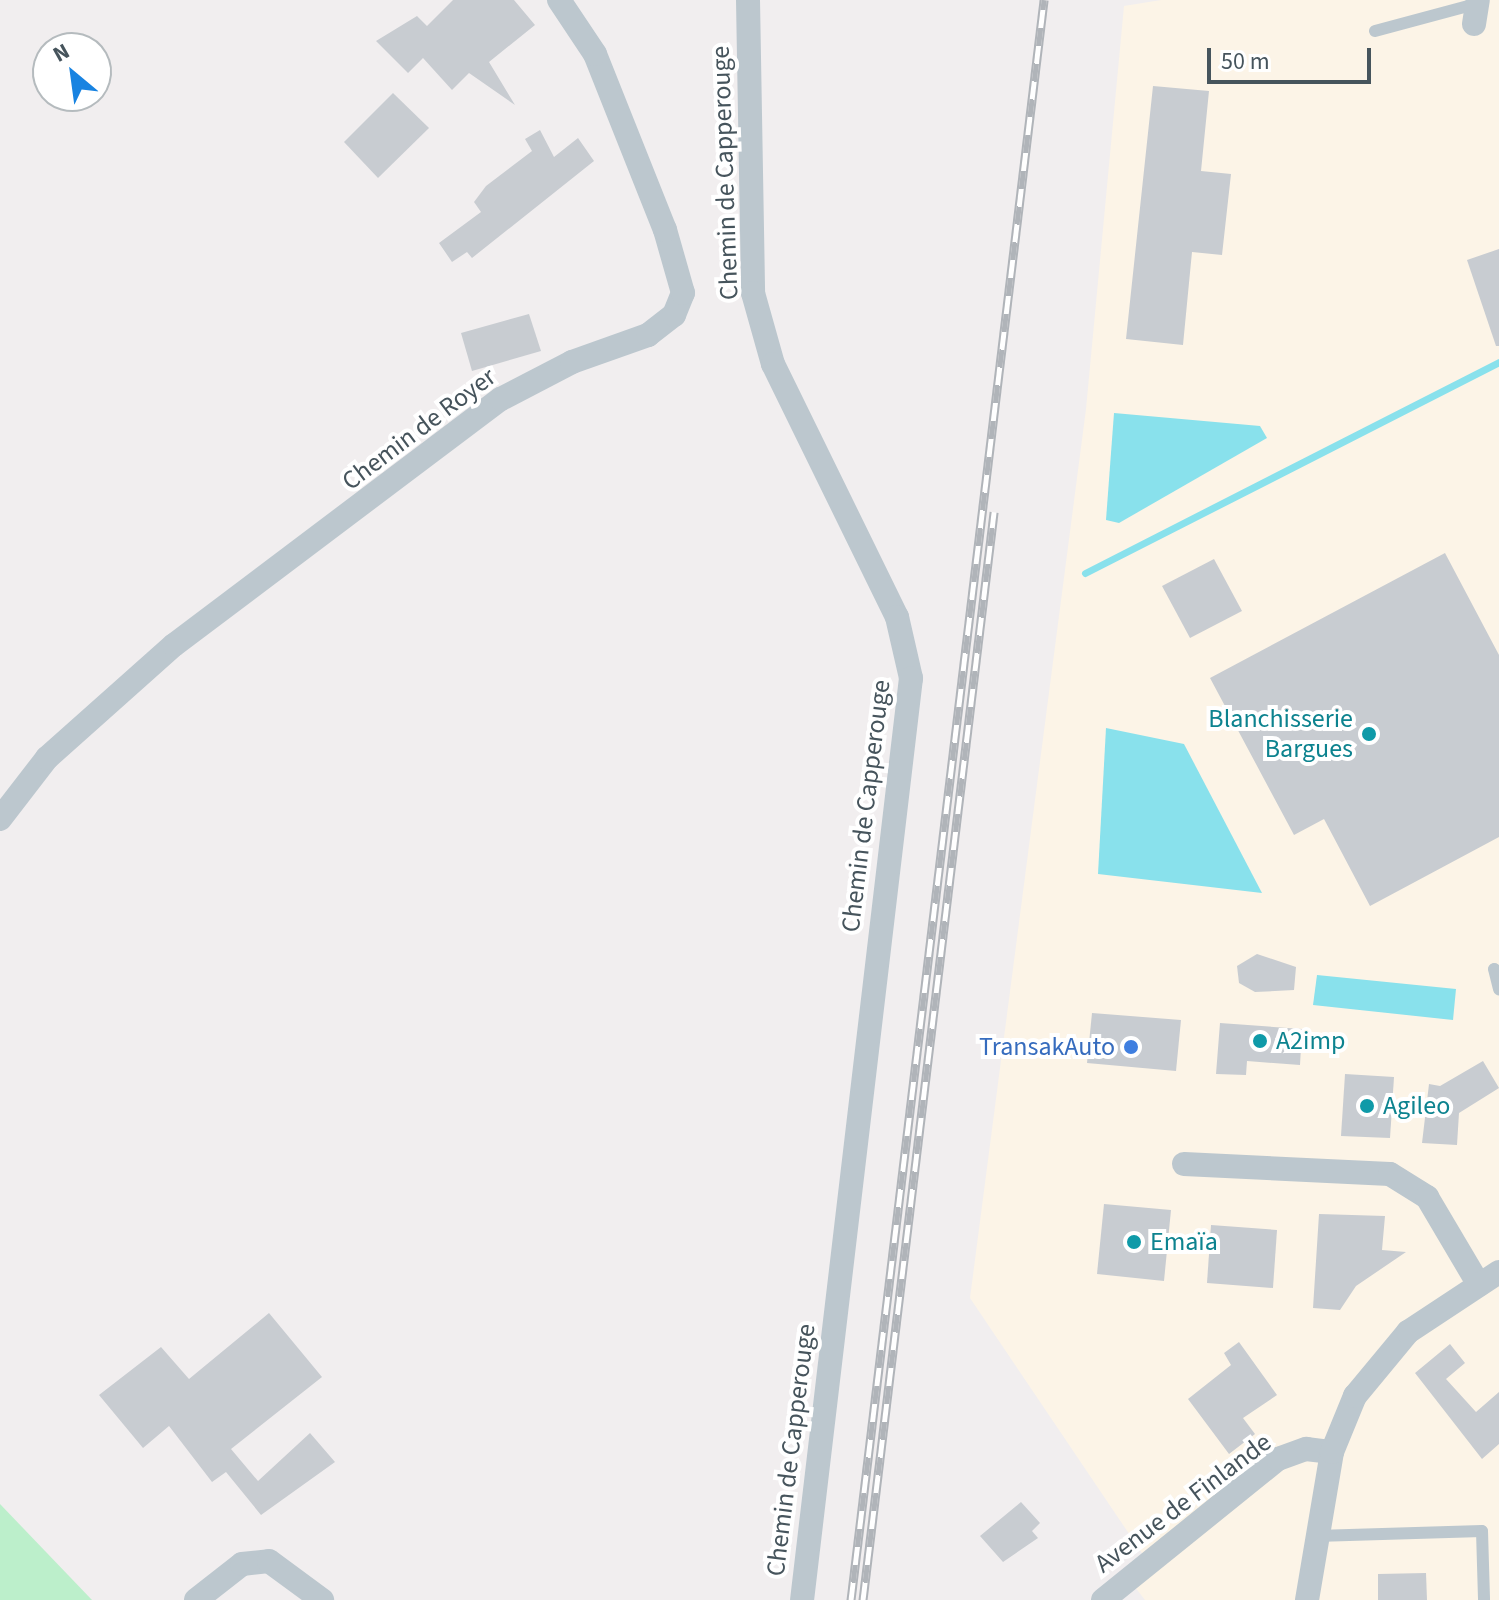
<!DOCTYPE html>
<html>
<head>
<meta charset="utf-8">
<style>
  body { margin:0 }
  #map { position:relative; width:1499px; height:1600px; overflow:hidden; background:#f1eeef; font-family:"Source Sans 3",sans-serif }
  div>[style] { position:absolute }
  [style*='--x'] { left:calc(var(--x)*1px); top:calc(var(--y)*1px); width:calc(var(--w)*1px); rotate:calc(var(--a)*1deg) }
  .commercial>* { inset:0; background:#fcf4e7 }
  .green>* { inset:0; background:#bcefcb }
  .water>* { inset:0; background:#89e1ec }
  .stream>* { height:7px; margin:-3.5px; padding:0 3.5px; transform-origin:3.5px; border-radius:3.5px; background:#89e1ec }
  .building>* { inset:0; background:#c8ccd1 }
  .service>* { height:12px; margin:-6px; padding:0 6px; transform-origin:6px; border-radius:6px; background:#bcc7ce }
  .minor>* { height:24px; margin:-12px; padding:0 12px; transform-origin:12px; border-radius:12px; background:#bcc7ce }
  .rail>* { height:9px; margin-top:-4.5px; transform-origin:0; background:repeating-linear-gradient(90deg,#fff 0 18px,#b0b4b9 0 36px); box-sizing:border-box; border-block:2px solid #b0b4b9 }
  .dots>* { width:22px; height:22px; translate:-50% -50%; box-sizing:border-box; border:4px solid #fff; border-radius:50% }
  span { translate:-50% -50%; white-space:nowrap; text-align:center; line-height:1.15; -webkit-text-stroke:8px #fff; paint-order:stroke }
  .street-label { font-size:26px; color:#46545c }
  .culture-label { font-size:26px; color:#0d838f }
  .right { translate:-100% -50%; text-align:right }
  .left { translate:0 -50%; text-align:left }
  .shop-label { font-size:26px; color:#366cbe }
  .north { position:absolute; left:32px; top:32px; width:80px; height:80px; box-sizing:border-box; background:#fff; border:2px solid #b5bbbe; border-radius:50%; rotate:331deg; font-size:22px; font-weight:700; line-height:32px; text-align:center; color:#46545c }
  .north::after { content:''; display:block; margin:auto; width:28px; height:36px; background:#1883e1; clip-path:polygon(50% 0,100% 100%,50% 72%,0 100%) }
  .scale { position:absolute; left:1207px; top:48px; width:164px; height:36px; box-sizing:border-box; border:4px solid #46545c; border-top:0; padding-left:10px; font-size:24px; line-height:28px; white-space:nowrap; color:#46545c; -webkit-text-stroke:6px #fff; paint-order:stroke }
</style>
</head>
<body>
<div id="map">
  <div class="commercial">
    <i style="clip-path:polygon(1161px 0,1499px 0,1499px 1600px,1145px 1600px,1124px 1573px,1144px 1556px,970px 1298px,1086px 409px,1124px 6px)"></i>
  </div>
  <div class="green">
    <i style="clip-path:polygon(0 1504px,92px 1600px,0 1600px)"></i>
  </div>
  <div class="water">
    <i style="clip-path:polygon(1114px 413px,1260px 426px,1267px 438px,1119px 523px,1106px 520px)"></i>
    <i style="clip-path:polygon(1106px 728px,1184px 744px,1262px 893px,1098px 874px)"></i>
    <i style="clip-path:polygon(1317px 975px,1456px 989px,1453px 1020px,1313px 1005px)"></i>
  </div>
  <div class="stream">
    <i style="--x:1085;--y:573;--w:465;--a:-27"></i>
  </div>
  <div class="building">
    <i style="clip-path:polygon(453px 0,514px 0,535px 25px,489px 62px,515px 105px,469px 73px,452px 90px,423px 58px,408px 73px,376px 41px,417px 16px,427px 26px)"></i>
    <i style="clip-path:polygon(1153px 86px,1209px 91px,1201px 171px,1231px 174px,1222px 255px,1192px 252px,1183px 345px,1126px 339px)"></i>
    <i style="clip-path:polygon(393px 93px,429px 128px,378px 178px,344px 142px)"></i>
    <i style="clip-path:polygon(540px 130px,554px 157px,578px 138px,594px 161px,472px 258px,467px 252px,452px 262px,439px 243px,481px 212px,474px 202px,486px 186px,532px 151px,525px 139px)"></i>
    <i style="clip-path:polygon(1499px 249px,1499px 346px,1496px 346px,1467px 260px)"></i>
    <i style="clip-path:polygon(529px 314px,541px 351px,472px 371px,461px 333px)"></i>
    <i style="clip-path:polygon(1445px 553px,1499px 655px,1499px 837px,1370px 906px,1324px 819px,1294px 835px,1210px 678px)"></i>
    <i style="clip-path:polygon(1214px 559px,1242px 611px,1190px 638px,1162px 586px)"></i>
    <i style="clip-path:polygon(1257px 954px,1296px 967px,1294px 990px,1255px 992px,1239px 983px,1237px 966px)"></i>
    <i style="clip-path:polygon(1092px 1013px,1181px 1020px,1176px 1071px,1087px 1063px)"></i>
    <i style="clip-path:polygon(1220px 1023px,1302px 1029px,1300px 1065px,1247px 1061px,1246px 1075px,1216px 1074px)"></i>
    <i style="clip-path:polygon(1483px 1061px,1499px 1088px,1459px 1113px,1457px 1145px,1422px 1143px,1429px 1084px,1440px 1086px)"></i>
    <i style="clip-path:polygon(1345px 1074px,1394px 1077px,1390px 1138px,1341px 1136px)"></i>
    <i style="clip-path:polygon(1104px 1204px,1171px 1210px,1164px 1281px,1097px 1274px)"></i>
    <i style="clip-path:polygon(1319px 1214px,1385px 1216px,1382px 1250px,1406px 1252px,1356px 1286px,1340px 1310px,1313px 1308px)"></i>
    <i style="clip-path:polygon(1211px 1225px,1277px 1230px,1273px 1288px,1207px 1283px)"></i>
    <i style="clip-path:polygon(269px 1313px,322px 1377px,231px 1449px,258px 1481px,310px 1433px,335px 1462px,261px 1515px,226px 1472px,212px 1482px,169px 1426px,143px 1448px,99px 1395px,161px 1347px,189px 1379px)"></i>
    <i style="clip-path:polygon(1239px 1342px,1277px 1395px,1243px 1418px,1255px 1434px,1229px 1454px,1188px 1399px,1231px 1365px,1224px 1353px)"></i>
    <i style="clip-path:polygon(1450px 1344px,1465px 1363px,1446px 1379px,1476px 1412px,1499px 1392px,1499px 1444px,1482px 1459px,1415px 1373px)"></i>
    <i style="clip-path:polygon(1021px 1502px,1040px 1523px,1032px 1531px,1038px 1538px,1003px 1562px,980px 1536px)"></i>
    <i style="clip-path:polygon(1426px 1573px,1427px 1600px,1378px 1600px,1378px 1574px)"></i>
  </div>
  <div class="service">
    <i style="--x:1375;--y:31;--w:105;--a:-15"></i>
    <i style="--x:1499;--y:973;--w:6;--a:-141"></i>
    <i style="--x:1494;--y:969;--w:21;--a:76"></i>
    <i style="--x:1316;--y:1536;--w:166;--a:-1.7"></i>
    <i style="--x:1482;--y:1531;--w:69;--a:88.3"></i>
  </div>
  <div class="minor">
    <i style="--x:748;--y:0;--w:293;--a:89"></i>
    <i style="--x:753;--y:293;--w:74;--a:74.3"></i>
    <i style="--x:773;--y:364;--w:282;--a:63.9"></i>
    <i style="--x:897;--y:617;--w:63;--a:77.1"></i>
    <i style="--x:911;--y:678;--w:928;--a:96.74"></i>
    <i style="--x:1474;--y:24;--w:24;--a:-81"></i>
    <i style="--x:0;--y:819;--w:77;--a:-52.4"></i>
    <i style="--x:47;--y:758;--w:170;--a:-41.7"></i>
    <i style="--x:174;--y:645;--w:409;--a:-37"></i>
    <i style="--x:501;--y:399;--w:80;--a:-27.5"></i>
    <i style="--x:572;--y:362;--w:81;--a:-19.6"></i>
    <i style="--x:648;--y:335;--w:33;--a:-38"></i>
    <i style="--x:674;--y:315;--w:24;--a:-68"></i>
    <i style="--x:683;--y:293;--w:66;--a:-105.9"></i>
    <i style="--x:665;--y:230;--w:189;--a:-111.7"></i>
    <i style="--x:595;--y:54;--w:65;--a:-123.7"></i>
    <i style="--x:1184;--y:1164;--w:206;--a:2.8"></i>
    <i style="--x:1390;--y:1174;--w:44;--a:31.9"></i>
    <i style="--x:1427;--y:1197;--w:102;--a:59.4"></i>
    <i style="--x:196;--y:1600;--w:58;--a:-38"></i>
    <i style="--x:242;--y:1564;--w:27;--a:-6"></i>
    <i style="--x:269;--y:1561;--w:66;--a:36.3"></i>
    <i style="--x:1103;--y:1600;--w:225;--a:-38.9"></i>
    <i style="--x:1278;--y:1459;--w:30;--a:-20"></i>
    <i style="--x:1306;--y:1449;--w:26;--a:7"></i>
    <i style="--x:1307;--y:1600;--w:150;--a:-80.4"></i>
    <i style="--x:1332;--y:1452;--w:61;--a:-67.7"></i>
    <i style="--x:1355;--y:1396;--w:83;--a:-50.4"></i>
    <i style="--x:1408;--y:1332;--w:109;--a:-33.4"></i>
  </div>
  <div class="rail">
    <i style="--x:851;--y:1600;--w:1612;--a:-83.12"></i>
    <i style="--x:863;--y:1600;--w:1096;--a:-83.13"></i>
  </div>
  <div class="dots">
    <i style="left:1369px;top:734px;background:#0f9aa8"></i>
    <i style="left:1260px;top:1041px;background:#0f9aa8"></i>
    <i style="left:1131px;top:1047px;background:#3f7fe0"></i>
    <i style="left:1367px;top:1106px;background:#0f9aa8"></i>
    <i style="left:1134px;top:1242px;background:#0f9aa8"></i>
  </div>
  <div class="street-label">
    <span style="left:725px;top:173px;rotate:-92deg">Chemin de Capperouge</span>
    <span style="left:419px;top:429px;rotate:-37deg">Chemin de Royer</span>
    <span style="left:866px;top:806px;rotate:-83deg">Chemin de Capperouge</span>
    <span style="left:791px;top:1450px;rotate:-83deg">Chemin de Capperouge</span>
    <span style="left:1183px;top:1503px;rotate:-37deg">Avenue de Finlande</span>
  </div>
  <div class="culture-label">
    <span class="right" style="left:1353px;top:734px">Blanchisserie<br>Bargues</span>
    <span class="left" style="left:1276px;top:1041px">A2imp</span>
    <span class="left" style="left:1383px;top:1106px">Agileo</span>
    <span class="left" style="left:1150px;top:1242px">Emaïa</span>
  </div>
  <div class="shop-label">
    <span class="right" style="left:1115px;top:1047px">TransakAuto</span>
  </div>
  <div class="north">N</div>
  <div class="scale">50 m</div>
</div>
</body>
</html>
